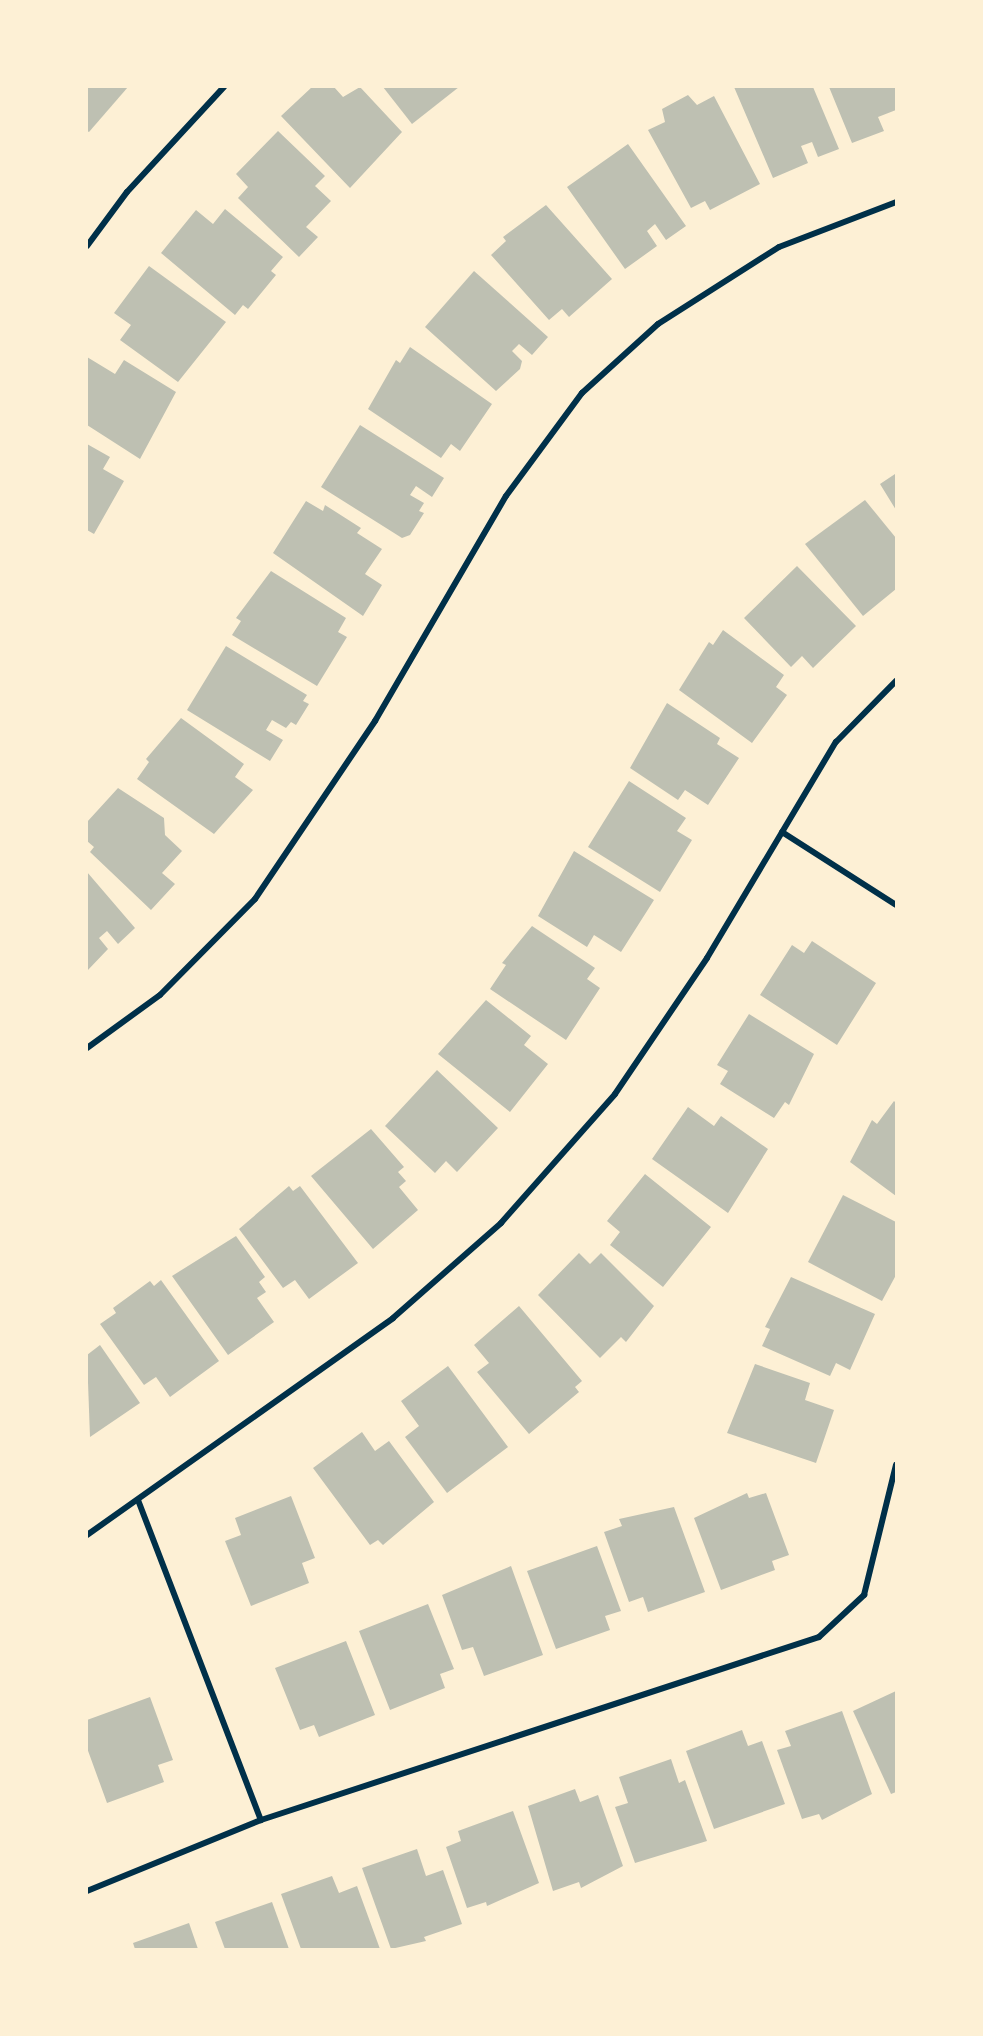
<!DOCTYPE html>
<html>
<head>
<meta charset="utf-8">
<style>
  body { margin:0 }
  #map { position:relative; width:983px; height:2036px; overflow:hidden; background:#fdf0d5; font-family:"Open Sans",sans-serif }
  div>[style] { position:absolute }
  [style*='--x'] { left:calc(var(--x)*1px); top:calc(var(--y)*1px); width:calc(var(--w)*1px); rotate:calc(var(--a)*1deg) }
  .building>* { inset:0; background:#bec0b2 }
  .minor>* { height:6px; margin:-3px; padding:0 3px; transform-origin:3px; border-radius:3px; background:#003049 }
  span { translate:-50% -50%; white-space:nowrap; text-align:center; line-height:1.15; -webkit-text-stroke:4.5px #fdf0d5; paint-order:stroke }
  .frame { position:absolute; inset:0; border:88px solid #fdf0d5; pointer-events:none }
</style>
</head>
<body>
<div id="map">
  <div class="building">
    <i style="clip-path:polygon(87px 87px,128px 87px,89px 132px,87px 131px)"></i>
    <i style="clip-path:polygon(312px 87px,334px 87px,343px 97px,360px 87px,402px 132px,350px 188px,281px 116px)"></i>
    <i style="clip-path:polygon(383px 87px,459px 87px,412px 124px)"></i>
    <i style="clip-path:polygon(734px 87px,813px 87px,839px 149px,818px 157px,812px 142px,801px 146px,808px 163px,773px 178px)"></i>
    <i style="clip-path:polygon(829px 87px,896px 87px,896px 110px,878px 117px,884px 131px,852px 143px)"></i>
    <i style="clip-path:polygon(688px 95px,697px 105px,714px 96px,760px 184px,710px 210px,705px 201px,691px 208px,648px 130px,665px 122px,662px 109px)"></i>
    <i style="clip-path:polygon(278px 131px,325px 176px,315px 186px,331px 201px,306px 227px,318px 237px,299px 257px,238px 198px,248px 187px,236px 174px)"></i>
    <i style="clip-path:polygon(628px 144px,686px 226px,666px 240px,655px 224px,647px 231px,657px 246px,625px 269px,567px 187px)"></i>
    <i style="clip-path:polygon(546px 205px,612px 279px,569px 317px,562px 309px,549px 320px,491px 255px,506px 241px,503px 237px)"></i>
    <i style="clip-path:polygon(225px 209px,283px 257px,271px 271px,276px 275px,248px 309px,243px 305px,235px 315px,161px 253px,196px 210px,213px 224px)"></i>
    <i style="clip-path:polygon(149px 266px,226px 322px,178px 382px,120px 340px,131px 325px,114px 313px)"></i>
    <i style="clip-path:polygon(474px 271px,548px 337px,532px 355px,519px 344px,512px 351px,522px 361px,520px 369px,496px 391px,425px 327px)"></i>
    <i style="clip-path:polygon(410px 347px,492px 404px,460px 451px,451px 444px,441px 458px,368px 409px,396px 360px,400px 363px)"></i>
    <i style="clip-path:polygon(87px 357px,115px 374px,124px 360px,176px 392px,140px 459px,87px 425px)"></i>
    <i style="clip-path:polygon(360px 425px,444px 478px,432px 497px,416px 486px,410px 495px,424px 503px,419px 511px,424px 513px,410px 535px,402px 538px,321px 487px)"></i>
    <i style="clip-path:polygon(87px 444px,110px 457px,103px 469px,124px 481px,94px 534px,87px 530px)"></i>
    <i style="clip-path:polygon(896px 467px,896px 510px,880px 484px,895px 474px)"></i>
    <i style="clip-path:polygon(865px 500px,896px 538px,896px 589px,863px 616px,805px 544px)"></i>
    <i style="clip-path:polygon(306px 501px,323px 511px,325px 505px,361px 528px,357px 533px,382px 549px,365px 574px,382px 585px,363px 616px,273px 553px)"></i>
    <i style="clip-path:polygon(797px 566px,856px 626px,813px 668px,802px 656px,791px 667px,744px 618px)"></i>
    <i style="clip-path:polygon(271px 571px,346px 618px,338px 632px,347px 637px,317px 686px,232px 635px,241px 621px,236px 618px)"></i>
    <i style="clip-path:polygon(723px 630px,784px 675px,776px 687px,787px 695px,752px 743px,679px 690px,709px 642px,713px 645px)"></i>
    <i style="clip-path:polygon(226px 646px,307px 695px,303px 701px,309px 704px,296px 725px,291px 722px,286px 728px,272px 720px,266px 730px,283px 740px,270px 761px,187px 710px)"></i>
    <i style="clip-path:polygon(667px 703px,720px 738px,717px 744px,739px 758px,708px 805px,685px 790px,678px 800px,630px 768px)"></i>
    <i style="clip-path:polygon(181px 718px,244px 764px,235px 777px,253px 790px,214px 834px,137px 779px,149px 762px,146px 759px)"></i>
    <i style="clip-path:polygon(629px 781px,686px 818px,677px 831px,692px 840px,660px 892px,588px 847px)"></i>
    <i style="clip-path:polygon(118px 788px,164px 818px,165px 835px,182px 851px,162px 873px,175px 884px,151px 910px,90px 852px,94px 847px,87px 841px,87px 822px)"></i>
    <i style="clip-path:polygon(574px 851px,654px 900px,621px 952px,594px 935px,587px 947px,538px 916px)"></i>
    <i style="clip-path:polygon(87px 872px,135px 928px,118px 944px,107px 931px,99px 938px,108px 949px,87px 971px)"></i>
    <i style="clip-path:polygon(532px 926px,595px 968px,587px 979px,600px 988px,566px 1040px,490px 989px,506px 965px,502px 963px)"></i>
    <i style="clip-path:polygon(812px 941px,876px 983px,837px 1045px,760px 995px,792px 945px,804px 953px)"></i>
    <i style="clip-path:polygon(486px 1000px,531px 1036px,524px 1045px,548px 1064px,510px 1112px,438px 1054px)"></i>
    <i style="clip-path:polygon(749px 1014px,814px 1054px,789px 1105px,785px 1102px,774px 1118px,720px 1084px,728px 1071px,717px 1065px)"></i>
    <i style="clip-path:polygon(437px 1070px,498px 1128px,457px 1172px,446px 1161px,435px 1173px,385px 1126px)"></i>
    <i style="clip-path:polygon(894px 1101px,896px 1103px,896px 1196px,850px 1162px,872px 1120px,877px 1124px)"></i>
    <i style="clip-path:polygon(688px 1107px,714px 1126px,721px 1116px,768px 1149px,728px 1213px,652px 1159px)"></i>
    <i style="clip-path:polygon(371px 1129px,404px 1167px,398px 1172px,406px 1181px,399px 1187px,418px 1210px,373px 1249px,311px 1176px)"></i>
    <i style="clip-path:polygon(645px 1174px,711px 1227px,663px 1287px,610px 1245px,620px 1232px,607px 1221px)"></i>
    <i style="clip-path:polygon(289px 1186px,293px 1191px,300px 1186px,358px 1263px,309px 1299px,295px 1280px,283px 1288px,239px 1229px)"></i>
    <i style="clip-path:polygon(843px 1195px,896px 1222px,896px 1275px,882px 1301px,808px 1262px)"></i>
    <i style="clip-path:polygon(236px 1236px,265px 1277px,259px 1282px,266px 1292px,257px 1298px,274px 1322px,228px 1355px,172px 1276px)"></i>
    <i style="clip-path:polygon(579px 1253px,590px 1264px,601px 1253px,654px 1306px,626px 1342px,621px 1337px,600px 1358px,538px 1295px)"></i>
    <i style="clip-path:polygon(791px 1277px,875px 1314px,850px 1370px,836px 1363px,830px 1376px,762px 1346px,770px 1329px,765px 1327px)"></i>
    <i style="clip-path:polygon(161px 1280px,219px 1361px,170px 1397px,156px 1377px,144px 1385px,100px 1324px,116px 1313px,113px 1308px,150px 1281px,154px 1286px)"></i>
    <i style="clip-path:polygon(519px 1306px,582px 1381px,575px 1387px,579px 1392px,529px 1434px,477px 1372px,489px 1363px,474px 1345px)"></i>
    <i style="clip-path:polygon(100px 1345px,140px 1403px,90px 1437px,87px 1355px)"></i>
    <i style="clip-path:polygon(755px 1364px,810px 1383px,805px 1400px,834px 1410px,816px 1463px,727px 1433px)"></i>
    <i style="clip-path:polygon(448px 1366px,508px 1447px,447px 1493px,405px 1437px,419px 1426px,401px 1401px)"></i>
    <i style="clip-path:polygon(362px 1432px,375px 1451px,389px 1441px,434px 1502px,383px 1545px,378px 1540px,370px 1545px,313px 1468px)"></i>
    <i style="clip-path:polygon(747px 1493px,749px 1498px,766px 1493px,789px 1555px,772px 1561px,775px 1570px,721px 1590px,694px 1518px)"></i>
    <i style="clip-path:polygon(291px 1496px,315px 1558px,302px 1563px,309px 1583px,251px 1606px,225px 1541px,241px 1535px,235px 1518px)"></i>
    <i style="clip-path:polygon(674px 1507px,705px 1592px,648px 1612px,643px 1597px,629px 1602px,604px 1532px,622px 1526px,619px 1519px)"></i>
    <i style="clip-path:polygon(597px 1546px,621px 1611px,605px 1616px,610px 1630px,556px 1649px,527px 1571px)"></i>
    <i style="clip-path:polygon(511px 1566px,543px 1655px,484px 1676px,473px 1647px,462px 1650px,442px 1595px)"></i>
    <i style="clip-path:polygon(428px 1604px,454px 1669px,440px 1674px,445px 1688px,390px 1710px,359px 1631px)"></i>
    <i style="clip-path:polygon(346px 1641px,375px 1715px,319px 1737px,314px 1725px,300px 1730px,275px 1668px)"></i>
    <i style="clip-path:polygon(896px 1691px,896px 1792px,891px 1794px,853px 1711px)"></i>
    <i style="clip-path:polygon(150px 1697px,173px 1760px,158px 1765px,164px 1782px,107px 1803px,87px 1748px,87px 1720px)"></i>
    <i style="clip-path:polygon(842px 1711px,872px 1794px,822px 1820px,819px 1814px,802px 1819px,777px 1750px,791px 1746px,785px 1731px)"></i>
    <i style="clip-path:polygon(742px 1730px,748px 1746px,762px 1741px,785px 1804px,714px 1829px,686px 1751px)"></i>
    <i style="clip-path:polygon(671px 1759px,679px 1783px,685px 1780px,707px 1841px,635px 1863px,615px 1807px,628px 1803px,619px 1777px)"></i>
    <i style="clip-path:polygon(575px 1789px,580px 1802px,598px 1795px,623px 1866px,581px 1888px,579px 1882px,553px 1891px,528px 1806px)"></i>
    <i style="clip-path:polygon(513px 1811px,539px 1883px,487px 1906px,486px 1902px,467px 1908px,446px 1847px,461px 1841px,458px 1831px)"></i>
    <i style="clip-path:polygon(417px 1849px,426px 1876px,443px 1870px,462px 1924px,424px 1937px,426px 1941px,391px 1949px,362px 1868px)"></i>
    <i style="clip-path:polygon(332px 1876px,339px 1893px,357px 1886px,380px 1949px,301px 1949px,281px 1894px)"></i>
    <i style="clip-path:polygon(272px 1902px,289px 1949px,225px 1949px,215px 1922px)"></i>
    <i style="clip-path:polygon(189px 1923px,198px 1949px,135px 1949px,133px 1943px)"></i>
  </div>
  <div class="minor">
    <i style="--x:87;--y:246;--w:67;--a:-53.5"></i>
    <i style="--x:127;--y:192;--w:143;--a:-47.3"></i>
    <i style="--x:782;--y:832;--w:135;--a:32.6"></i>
    <i style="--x:87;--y:1048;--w:90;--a:-36"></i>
    <i style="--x:160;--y:995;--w:135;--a:-45.3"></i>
    <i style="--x:255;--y:899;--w:215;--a:-56"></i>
    <i style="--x:375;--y:721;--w:260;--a:-59.8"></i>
    <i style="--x:506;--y:496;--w:128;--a:-53.6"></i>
    <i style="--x:582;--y:393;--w:103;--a:-42.2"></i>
    <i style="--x:658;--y:324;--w:143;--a:-32.5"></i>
    <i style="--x:779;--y:247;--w:125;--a:-21"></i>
    <i style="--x:138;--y:1500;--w:343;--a:69"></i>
    <i style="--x:87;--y:1535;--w:375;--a:-35.3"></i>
    <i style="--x:393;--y:1318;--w:144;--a:-41.3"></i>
    <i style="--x:501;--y:1223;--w:172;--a:-48.5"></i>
    <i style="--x:615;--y:1094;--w:164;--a:-55.9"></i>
    <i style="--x:707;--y:958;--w:252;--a:-59.2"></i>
    <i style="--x:836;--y:742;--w:86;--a:-45.5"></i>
    <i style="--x:87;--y:1891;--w:188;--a:-22.2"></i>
    <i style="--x:261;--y:1820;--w:587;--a:-18.16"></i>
    <i style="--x:819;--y:1637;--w:62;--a:-43"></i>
    <i style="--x:864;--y:1595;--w:134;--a:-76.2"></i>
  </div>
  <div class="frame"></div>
</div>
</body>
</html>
